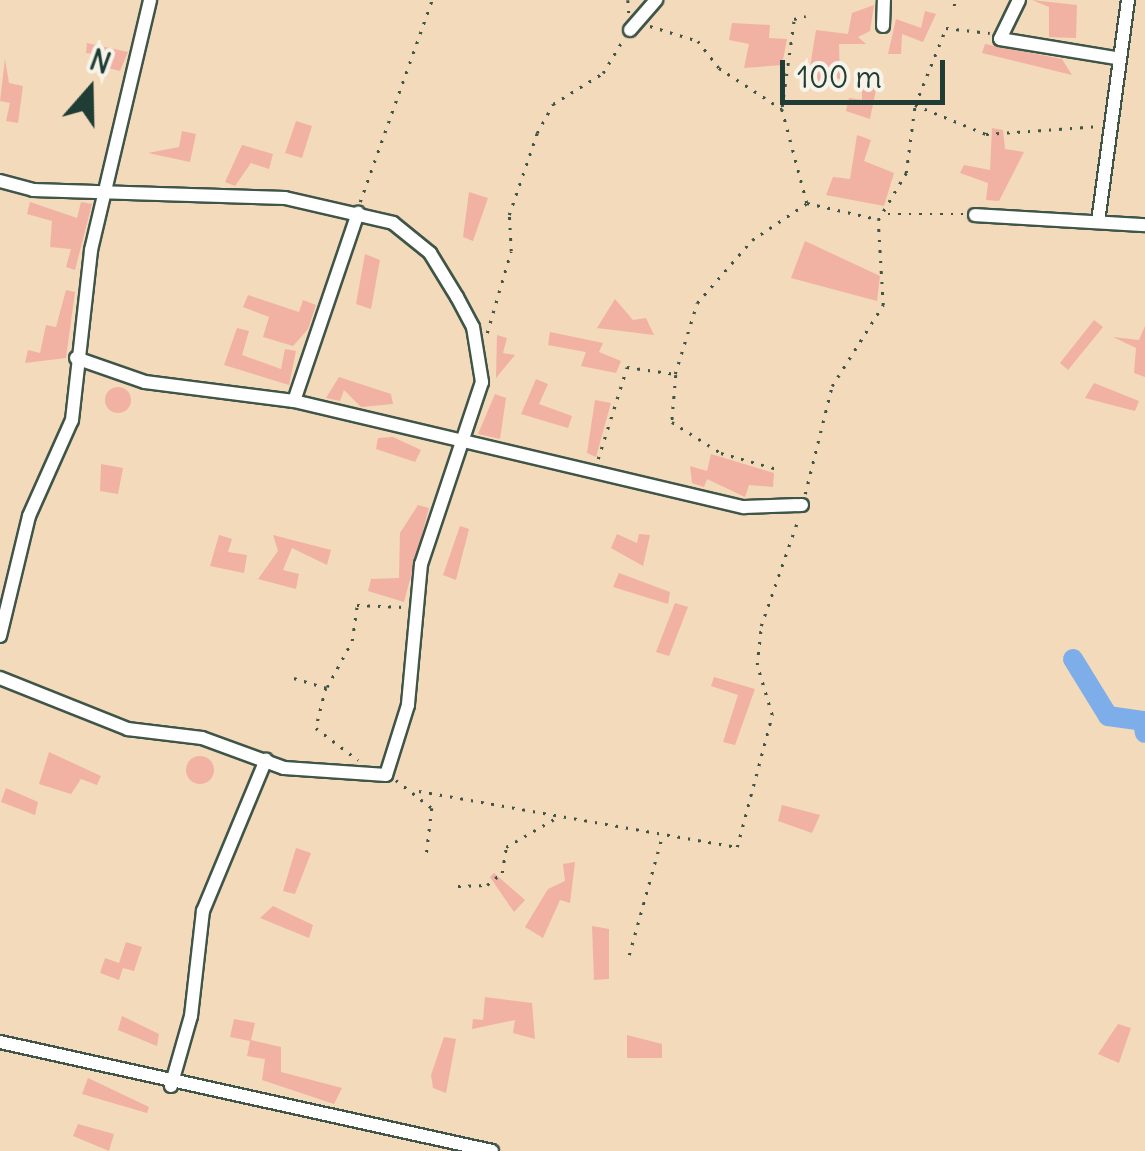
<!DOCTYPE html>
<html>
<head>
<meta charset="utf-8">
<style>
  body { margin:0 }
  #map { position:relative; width:1145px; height:1151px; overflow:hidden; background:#f2daba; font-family:Delius,sans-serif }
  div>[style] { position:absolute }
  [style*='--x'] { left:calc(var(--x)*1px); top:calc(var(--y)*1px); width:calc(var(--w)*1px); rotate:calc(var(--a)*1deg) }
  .river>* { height:20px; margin:-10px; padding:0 10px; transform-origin:10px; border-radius:10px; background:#7eaee9 }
  .building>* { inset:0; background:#f1b2a3 }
  .round { border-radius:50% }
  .path>* { height:2.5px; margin-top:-1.25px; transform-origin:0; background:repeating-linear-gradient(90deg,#3f5548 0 2.5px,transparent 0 10.5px) }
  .roads { filter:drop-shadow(2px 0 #3f5548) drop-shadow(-2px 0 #3f5548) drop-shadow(0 2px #3f5548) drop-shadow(0 -2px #3f5548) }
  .minor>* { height:12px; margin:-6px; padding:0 6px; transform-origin:6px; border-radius:6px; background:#fff }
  span { translate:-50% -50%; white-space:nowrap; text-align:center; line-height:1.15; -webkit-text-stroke:8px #f7f3e8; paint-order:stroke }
  .north { position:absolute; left:40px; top:40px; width:100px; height:100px; -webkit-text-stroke:8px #f7f3e8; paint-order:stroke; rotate:20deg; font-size:28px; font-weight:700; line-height:40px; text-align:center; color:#1f3d34 }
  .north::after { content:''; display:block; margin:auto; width:35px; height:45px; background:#1f3d34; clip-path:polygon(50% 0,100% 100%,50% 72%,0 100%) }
  .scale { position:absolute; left:780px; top:60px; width:165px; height:45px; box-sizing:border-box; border:5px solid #1f3d34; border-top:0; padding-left:12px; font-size:30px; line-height:35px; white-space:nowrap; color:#1f3d34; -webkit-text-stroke:8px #f7f3e8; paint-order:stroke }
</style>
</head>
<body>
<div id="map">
  <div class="river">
    <i style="--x:1073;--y:659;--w:67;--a:58.4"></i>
    <i style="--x:1108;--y:716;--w:35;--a:8"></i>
    <i style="--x:1143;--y:721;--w:12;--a:81"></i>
  </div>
  <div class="building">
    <i style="clip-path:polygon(1032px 0,1077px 5px,1076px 38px,1049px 37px,1049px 7px)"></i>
    <i style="clip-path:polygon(874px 5px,870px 31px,858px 37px,866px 44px,839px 44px,840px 79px,822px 74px,818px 89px,807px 86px,816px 30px,848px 34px,852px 13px)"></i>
    <i style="clip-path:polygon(925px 11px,936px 14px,923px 42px,902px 34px,901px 54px,888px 54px,896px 19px,921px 28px)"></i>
    <i style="clip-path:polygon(732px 23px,770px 25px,769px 38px,787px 39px,782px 65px,744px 68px,749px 44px,729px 40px)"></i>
    <i style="clip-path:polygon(87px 43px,128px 52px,120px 71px,104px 67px,107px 55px,86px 53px)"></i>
    <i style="clip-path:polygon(985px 44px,1062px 59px,1072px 75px,982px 53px)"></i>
    <i style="clip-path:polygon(5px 59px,9px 83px,23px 86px,18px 123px,6px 121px,10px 103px,0 101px)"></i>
    <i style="clip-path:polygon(862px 80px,878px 80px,870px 119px,846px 111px,849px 98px,862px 100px)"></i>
    <i style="clip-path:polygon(296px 121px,312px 126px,302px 158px,285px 153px)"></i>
    <i style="clip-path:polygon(992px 128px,1003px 130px,1005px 149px,1024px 152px,999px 201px,986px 200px,988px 183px,960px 173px,964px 165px,990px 170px)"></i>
    <i style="clip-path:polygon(182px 131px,196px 134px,190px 162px,148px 153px,179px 147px)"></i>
    <i style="clip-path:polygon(857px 135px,871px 140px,864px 161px,894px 173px,884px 206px,826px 195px,833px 177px,850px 179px)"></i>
    <i style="clip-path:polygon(242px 145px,273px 154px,269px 169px,251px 163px,235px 186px,225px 182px)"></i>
    <i style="clip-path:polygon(469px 192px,488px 198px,473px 241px,463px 237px)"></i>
    <i style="clip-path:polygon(30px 202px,77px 218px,81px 202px,92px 204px,75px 270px,66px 267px,71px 249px,50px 247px,52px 221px,27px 214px)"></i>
    <i style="clip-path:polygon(805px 241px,880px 276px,877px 301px,791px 278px)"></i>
    <i style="clip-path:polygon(365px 254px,380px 260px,371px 309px,356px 304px)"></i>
    <i style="clip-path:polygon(66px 290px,75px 292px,66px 358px,25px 363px,28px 350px,40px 353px,46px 325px,56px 327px)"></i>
    <i style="clip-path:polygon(248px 295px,299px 312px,303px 300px,316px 305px,308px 329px,293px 346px,263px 337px,269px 317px,243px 307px)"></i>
    <i style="clip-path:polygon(615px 299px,633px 320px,646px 318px,654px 335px,597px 328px)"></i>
    <i style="clip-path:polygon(1094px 320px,1103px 327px,1068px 370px,1060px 363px)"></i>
    <i style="clip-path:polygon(1145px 326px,1145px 377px,1134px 373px,1136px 348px,1113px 337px,1139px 340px)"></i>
    <i style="clip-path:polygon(237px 328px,249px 331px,242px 355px,281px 369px,285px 349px,296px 351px,289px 385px,224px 365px)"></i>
    <i style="clip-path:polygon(550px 332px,603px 343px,599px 352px,621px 361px,616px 373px,581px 366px,586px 352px,548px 345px)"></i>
    <i style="clip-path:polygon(497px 335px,507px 338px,503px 353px,515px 355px,496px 378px)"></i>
    <i style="clip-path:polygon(339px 377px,391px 394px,393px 404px,361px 407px,344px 390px,340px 401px,326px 398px)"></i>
    <i style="clip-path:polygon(536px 379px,548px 384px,539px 404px,572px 416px,568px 428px,521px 414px)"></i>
    <i style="clip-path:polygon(1094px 383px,1139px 401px,1135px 411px,1085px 398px)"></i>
    <i class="round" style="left:105px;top:387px;width:26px;height:26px"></i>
    <i style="clip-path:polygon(495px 394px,506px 398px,500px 439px,478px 434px)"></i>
    <i style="clip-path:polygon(595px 400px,611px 403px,596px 457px,587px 453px)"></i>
    <i style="clip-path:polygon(393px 437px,421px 450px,415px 462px,376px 449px,378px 438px)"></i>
    <i style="clip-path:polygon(711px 454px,774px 473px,773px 487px,749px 485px,745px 497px,707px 479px,704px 487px,692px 483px,690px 466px,707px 471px)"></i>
    <i style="clip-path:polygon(101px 464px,123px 468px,118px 494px,100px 491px)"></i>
    <i style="clip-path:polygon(418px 505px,429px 508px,404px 602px,368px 591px,371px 579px,399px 578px,400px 533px)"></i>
    <i style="clip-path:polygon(460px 526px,469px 529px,456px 580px,443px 575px)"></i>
    <i style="clip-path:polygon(617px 534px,637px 543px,639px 534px,650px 535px,643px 566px,611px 548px)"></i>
    <i style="clip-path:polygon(219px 535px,232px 539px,228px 552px,247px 555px,244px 573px,210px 566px)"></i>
    <i style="clip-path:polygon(273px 535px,331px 550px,327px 565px,292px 548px,283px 570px,299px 574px,296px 589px,258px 579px,278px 551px)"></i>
    <i style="clip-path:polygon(619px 573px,670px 592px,668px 604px,613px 587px)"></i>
    <i style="clip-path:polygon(675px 603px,688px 607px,669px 656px,656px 652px)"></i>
    <i style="clip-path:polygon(714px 677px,755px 689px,735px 745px,723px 742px,738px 695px,711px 686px)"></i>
    <i style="clip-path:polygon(49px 752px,101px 776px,97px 785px,81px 779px,71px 794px,39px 784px)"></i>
    <i class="round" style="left:186px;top:756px;width:28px;height:28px"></i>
    <i style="clip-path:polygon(6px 788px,38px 802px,35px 815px,1px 802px)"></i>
    <i style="clip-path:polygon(782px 805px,820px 815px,812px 833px,778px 821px)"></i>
    <i style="clip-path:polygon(296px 848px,311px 853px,295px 894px,283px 891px)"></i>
    <i style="clip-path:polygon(575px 862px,570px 903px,560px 900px,543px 938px,525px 927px,548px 889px,565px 881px,563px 864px)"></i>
    <i style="clip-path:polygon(494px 873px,525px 900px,514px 912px,490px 877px)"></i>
    <i style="clip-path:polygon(273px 906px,313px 925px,309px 938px,260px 918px)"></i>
    <i style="clip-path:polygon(592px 926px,609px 929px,609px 979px,594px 980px)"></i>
    <i style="clip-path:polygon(126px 942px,142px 947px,134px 971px,123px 968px,119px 980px,100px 973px,105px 958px,119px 963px)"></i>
    <i style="clip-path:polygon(485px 997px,532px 1003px,535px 1039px,513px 1033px,515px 1020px,472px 1029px,473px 1019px,483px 1020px)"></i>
    <i style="clip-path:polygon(122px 1016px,159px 1034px,157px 1046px,118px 1030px)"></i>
    <i style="clip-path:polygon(234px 1019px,255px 1023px,251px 1040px,281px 1047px,281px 1072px,342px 1088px,334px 1104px,262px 1080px,265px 1059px,247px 1056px,250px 1041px,230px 1037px)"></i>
    <i style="clip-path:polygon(1118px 1024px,1131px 1028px,1119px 1063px,1098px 1054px)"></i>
    <i style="clip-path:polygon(627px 1035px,662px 1044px,662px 1058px,627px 1058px)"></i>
    <i style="clip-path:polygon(444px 1037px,456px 1039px,446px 1093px,433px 1088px,431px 1075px)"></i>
    <i style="clip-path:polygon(88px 1078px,149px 1107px,147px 1113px,82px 1094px)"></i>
    <i style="clip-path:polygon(78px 1124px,114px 1134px,109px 1151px,73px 1136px)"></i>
  </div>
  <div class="path">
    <i style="--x:628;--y:0;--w:13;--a:86"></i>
    <i style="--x:954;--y:6;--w:6;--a:-81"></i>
    <i style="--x:650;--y:26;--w:50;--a:17.4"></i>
    <i style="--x:698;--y:41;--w:34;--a:52"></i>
    <i style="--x:719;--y:68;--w:75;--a:33.1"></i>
    <i style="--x:782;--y:109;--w:97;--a:75.1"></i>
    <i style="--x:807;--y:203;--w:72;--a:12.9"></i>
    <i style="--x:915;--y:105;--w:77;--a:22.2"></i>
    <i style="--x:986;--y:134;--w:114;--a:-4"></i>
    <i style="--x:782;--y:107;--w:89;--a:-82.2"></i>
    <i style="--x:794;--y:19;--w:12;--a:-14"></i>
    <i style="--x:360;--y:202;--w:214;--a:-70.4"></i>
    <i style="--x:888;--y:214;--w:75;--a:0"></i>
    <i style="--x:487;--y:333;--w:85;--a:-73.7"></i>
    <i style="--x:511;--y:251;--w:36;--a:-93"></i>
    <i style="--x:509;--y:215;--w:87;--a:-71.1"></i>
    <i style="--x:537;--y:133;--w:33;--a:-61"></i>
    <i style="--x:553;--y:104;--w:59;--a:-31.8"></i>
    <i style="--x:603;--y:73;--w:39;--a:-59"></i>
    <i style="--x:676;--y:375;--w:47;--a:94.9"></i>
    <i style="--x:672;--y:422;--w:58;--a:32.3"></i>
    <i style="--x:721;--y:453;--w:58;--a:15.9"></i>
    <i style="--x:598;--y:459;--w:96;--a:-72.5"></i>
    <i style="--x:627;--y:367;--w:49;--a:8.3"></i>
    <i style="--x:675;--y:374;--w:74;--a:-72.8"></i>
    <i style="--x:697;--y:303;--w:84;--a:-48.9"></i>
    <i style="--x:752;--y:240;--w:66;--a:-33.9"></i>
    <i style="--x:805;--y:494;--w:111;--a:-76"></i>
    <i style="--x:832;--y:386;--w:96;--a:-57.8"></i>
    <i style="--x:883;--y:305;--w:85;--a:-93.4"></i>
    <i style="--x:878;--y:220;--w:55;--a:-59.2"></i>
    <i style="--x:906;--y:173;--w:69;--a:-82.5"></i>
    <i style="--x:915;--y:105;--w:83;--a:-68.1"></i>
    <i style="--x:946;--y:28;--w:44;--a:6.5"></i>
    <i style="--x:294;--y:678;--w:34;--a:17"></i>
    <i style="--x:326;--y:688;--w:41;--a:104"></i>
    <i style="--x:316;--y:728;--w:53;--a:37.3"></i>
    <i style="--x:327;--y:687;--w:52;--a:-61.5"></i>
    <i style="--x:352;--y:641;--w:36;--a:-82"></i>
    <i style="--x:357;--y:605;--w:47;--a:2.4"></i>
    <i style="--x:396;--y:780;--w:46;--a:37.9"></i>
    <i style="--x:432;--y:808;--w:50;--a:96.8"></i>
    <i style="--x:419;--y:791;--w:323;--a:10"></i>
    <i style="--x:737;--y:847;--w:137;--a:-75.1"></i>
    <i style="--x:772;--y:715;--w:52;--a:-106.7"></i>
    <i style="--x:757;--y:665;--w:39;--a:-84"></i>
    <i style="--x:761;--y:626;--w:115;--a:-70.8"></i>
    <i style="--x:458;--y:886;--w:29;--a:-2"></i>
    <i style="--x:487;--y:885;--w:19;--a:-39"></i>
    <i style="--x:502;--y:873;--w:26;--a:-81"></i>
    <i style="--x:506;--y:847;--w:58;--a:-30.1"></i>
    <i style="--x:629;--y:955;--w:123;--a:-74.4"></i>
  </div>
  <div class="roads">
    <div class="minor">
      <i style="--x:1019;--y:0;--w:43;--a:116"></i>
      <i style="--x:1000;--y:39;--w:118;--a:9.3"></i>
      <i style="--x:883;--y:26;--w:26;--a:-88"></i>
      <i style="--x:630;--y:30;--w:40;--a:-49"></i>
      <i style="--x:0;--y:181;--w:34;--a:15"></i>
      <i style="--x:33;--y:190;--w:252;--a:1.8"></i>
      <i style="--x:285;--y:198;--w:111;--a:13"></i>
      <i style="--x:393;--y:223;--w:48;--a:39"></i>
      <i style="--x:430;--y:253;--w:52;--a:58.5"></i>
      <i style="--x:457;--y:297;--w:34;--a:62"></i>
      <i style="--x:473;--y:327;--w:56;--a:80.7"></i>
      <i style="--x:482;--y:382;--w:192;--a:108.5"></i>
      <i style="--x:421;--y:564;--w:142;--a:95.3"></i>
      <i style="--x:408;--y:705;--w:73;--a:107.4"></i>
      <i style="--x:386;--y:775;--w:102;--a:-176.1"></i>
      <i style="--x:284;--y:768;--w:87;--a:-159.9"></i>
      <i style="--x:202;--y:738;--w:75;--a:-173.1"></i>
      <i style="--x:128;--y:729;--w:138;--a:-158.3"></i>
      <i style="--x:975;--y:215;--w:170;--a:3.4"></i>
      <i style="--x:1098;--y:222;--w:224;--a:-82.3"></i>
      <i style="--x:76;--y:358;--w:73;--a:19.2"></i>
      <i style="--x:145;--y:382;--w:150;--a:7.3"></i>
      <i style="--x:294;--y:401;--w:462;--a:13.3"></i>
      <i style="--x:744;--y:507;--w:58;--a:-2"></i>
      <i style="--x:294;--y:401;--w:199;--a:-71.2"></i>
      <i style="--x:0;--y:636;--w:123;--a:-76.4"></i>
      <i style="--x:29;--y:516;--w:105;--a:-65.9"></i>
      <i style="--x:72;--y:420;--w:171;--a:-83.6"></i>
      <i style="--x:91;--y:250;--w:257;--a:-76.7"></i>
      <i style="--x:0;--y:1042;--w:504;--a:12.49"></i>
      <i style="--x:171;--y:1086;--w:73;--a:-74.1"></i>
      <i style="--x:191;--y:1016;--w:106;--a:-83.5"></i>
      <i style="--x:203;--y:911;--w:164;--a:-67.4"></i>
    </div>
  </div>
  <div class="north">N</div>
  <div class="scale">100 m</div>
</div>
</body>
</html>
